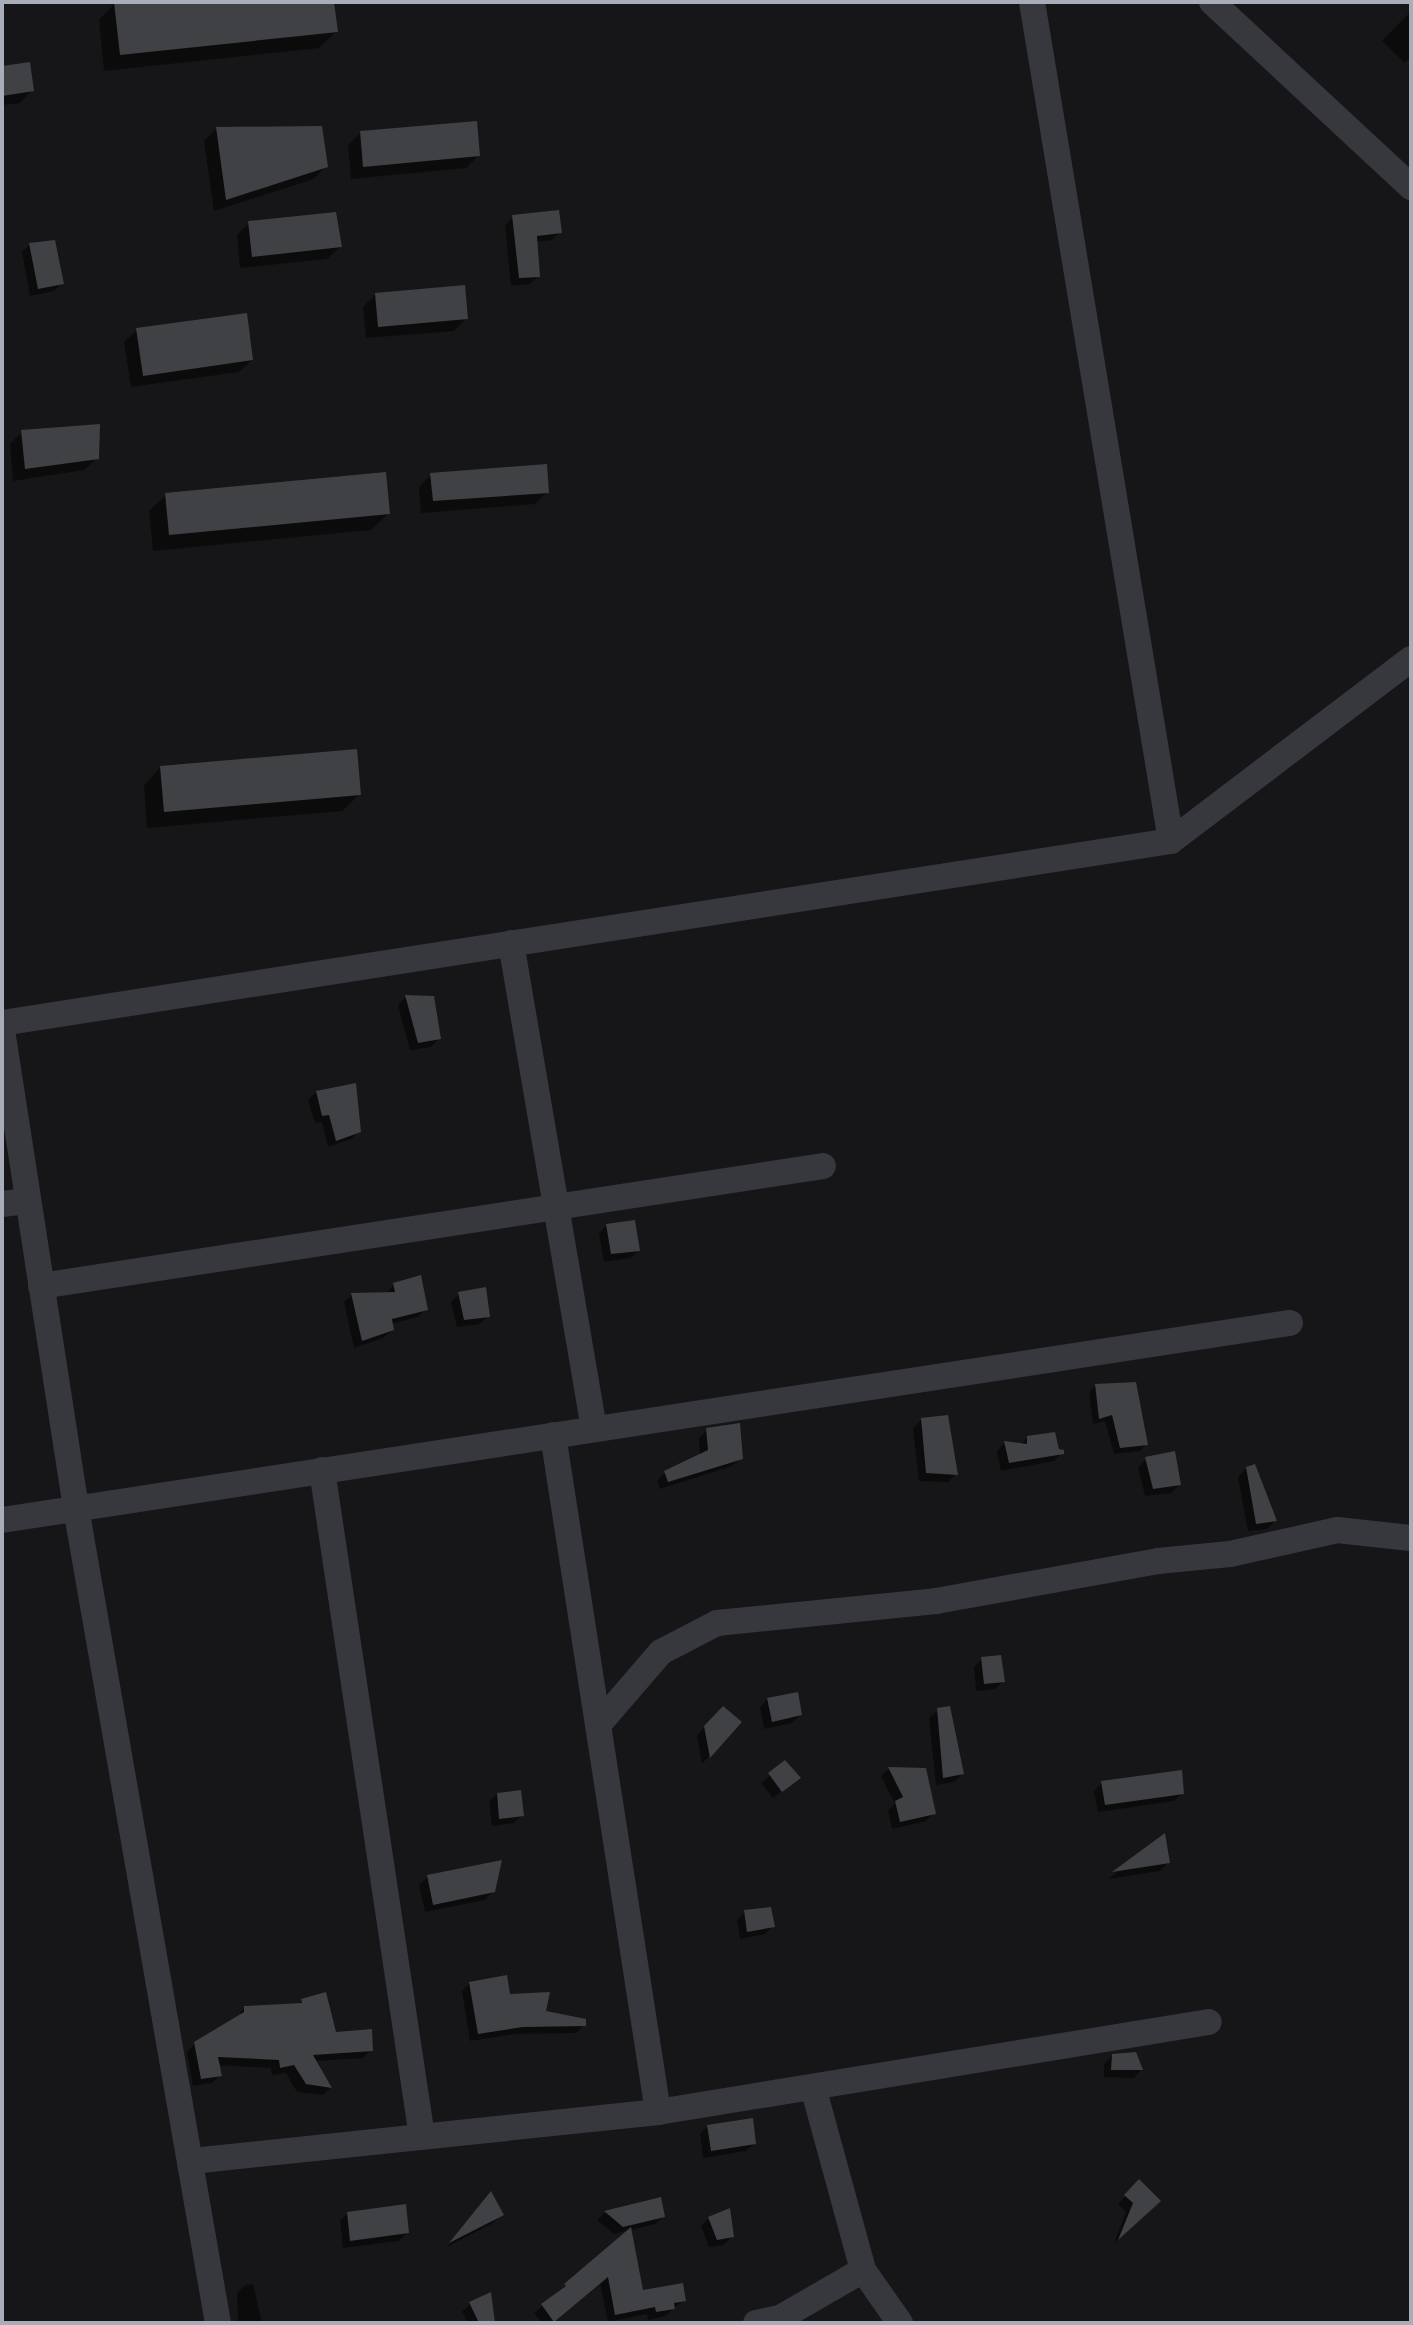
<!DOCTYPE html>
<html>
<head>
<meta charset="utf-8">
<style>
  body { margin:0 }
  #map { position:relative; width:1413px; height:2325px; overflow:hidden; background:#161618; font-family:"Work Sans",sans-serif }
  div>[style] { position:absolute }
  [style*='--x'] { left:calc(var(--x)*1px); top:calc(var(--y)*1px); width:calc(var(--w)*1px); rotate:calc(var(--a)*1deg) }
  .shadow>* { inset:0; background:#0007 }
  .building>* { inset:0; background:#404145 }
  .street>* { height:26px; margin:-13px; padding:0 13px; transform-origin:13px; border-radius:13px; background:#37383d }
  span { translate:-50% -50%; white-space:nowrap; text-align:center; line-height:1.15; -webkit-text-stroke:5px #111113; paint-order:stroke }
  .frame { position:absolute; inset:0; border:4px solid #a8adb8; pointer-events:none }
</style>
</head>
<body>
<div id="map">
  <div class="shadow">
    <i style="clip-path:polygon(132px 2px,333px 2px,336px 32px,319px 48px,104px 71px,99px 20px,115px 3px)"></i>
    <i style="clip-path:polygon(1411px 11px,1411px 57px,1405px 63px,1382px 41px)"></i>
    <i style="clip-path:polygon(28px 64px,32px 90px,20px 103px,2px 105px,2px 68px)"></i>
    <i style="clip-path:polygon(216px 129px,326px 166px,314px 179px,214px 211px,204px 141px)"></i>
    <i style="clip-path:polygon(360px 133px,478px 156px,466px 168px,351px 179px,348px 145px)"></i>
    <i style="clip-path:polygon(513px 217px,560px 232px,552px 240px,536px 242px,539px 276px,530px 284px,511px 286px,505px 225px)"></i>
    <i style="clip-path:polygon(249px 223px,340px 247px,327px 259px,240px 268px,237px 235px)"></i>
    <i style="clip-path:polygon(30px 244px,62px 283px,54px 291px,30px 296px,22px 252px)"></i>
    <i style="clip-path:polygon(376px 294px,466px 318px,454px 331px,366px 338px,363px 307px)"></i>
    <i style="clip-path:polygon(137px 330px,252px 360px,239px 372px,131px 387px,124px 342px)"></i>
    <i style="clip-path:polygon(22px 432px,97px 458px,84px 470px,13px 481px,10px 444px)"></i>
    <i style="clip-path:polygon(431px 475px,547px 492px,535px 504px,421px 513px,419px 487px)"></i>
    <i style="clip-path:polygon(166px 495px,388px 514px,371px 530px,153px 551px,149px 511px)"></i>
    <i style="clip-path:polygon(160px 768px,359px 795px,342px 811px,147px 828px,144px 785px)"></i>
    <i style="clip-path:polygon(406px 997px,439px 1039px,431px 1047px,410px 1050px,398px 1005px)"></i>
    <i style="clip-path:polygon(316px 1092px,359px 1131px,351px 1139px,328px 1147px,322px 1122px,315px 1123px,308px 1100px)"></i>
    <i style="clip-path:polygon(607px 1225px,639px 1250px,631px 1258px,604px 1262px,599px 1233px)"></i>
    <i style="clip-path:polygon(394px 1285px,426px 1309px,418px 1317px,391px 1324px,392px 1330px,383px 1338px,354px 1348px,344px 1302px,352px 1295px,385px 1294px)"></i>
    <i style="clip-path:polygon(459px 1294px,488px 1316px,480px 1324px,457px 1327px,451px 1302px)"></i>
    <i style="clip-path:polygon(1095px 1386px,1146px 1444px,1140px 1451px,1114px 1454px,1105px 1421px,1093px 1424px,1089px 1392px)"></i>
    <i style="clip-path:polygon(921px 1420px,956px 1474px,948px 1482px,919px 1481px,913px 1428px)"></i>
    <i style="clip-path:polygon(707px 1430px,741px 1458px,732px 1466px,660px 1489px,657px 1481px,665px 1473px,700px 1455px,699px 1438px)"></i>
    <i style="clip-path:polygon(1028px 1437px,1062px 1453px,1054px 1461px,1001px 1471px,997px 1451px,1005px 1443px,1020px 1445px)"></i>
    <i style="clip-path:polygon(1146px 1459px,1179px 1485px,1171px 1493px,1145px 1496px,1138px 1467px)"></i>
    <i style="clip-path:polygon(1247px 1468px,1275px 1521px,1267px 1529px,1248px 1531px,1238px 1477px)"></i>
    <i style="clip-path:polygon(982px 1659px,1003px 1681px,995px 1689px,976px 1691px,974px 1667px)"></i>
    <i style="clip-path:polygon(768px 1699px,800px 1715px,792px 1723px,764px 1729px,760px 1707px)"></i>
    <i style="clip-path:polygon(723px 1708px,739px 1722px,702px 1764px,697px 1735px)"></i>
    <i style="clip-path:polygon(938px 1710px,962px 1774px,954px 1782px,936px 1785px,929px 1718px)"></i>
    <i style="clip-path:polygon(785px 1763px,799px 1778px,773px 1798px,761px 1783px)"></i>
    <i style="clip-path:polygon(889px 1769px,934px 1813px,926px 1821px,892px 1829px,888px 1810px,895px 1804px,881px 1776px)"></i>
    <i style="clip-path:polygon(1102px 1783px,1182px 1793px,1174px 1801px,1098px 1812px,1094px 1791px)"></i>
    <i style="clip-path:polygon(497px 1794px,522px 1815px,514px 1823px,492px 1826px,489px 1802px)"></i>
    <i style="clip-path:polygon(1164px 1836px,1168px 1863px,1160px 1871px,1108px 1879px)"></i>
    <i style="clip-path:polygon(428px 1877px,493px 1891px,485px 1900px,425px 1912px,419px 1885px)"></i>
    <i style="clip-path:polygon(745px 1912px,773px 1926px,765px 1934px,740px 1939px,737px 1920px)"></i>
    <i style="clip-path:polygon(470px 1983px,544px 2012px,584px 2025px,576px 2033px,514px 2034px,470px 2041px,462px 1991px)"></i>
    <i style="clip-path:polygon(302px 2000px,335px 2033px,371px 2050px,363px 2058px,315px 2061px,330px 2088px,323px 2095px,297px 2092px,286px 2073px,272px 2075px,271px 2068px,218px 2065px,220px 2075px,212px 2083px,193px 2086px,187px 2052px,195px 2043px,236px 2019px,244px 2008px,297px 2005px)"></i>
    <i style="clip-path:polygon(1112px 2056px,1141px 2070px,1134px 2078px,1104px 2077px,1104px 2064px)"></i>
    <i style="clip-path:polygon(708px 2126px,755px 2143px,746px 2151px,703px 2158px,700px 2134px)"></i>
    <i style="clip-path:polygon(1132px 2189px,1150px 2209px,1114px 2243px,1126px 2212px,1118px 2204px)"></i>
    <i style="clip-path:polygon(490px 2193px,501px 2215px,493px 2223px,447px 2247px)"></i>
    <i style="clip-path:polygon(660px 2199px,664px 2216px,655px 2224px,614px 2234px,597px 2220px,604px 2213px)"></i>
    <i style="clip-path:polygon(348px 2213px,407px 2233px,399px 2241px,343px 2248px,340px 2221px)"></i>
    <i style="clip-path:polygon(709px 2218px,732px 2236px,724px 2245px,709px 2247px,701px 2226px)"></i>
    <i style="clip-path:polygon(630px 2230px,642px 2292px,684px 2300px,665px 2316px,648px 2320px,647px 2314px,608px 2322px,600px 2283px,551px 2323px,542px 2323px,534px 2313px)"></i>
    <i style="clip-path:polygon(253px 2284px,262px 2323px,238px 2323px,237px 2293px,245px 2285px)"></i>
    <i style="clip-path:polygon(489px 2295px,494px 2323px,468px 2323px,462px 2312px,470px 2304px)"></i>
  </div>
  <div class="building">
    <i style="clip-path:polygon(114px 2px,334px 2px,338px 32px,120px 55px)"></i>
    <i style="clip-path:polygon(30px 62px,34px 91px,2px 96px,2px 66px)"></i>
    <i style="clip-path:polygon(477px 121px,480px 156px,363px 167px,360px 131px)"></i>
    <i style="clip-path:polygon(322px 126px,328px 167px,226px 200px,216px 127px)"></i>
    <i style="clip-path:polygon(559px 210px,562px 233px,537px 236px,540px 277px,519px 278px,512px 215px)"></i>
    <i style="clip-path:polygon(336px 212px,342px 247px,252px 257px,248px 221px)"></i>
    <i style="clip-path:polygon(55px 240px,64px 284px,38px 289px,29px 243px)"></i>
    <i style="clip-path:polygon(465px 285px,468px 319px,378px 327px,375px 293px)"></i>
    <i style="clip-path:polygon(247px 313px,253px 360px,143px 376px,136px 328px)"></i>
    <i style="clip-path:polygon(100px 424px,99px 459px,25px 469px,21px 430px)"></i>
    <i style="clip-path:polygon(547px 464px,549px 493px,433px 501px,430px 473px)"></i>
    <i style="clip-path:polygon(386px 472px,390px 514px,169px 535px,165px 493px)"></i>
    <i style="clip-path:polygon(357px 749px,361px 795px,164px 812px,160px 766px)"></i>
    <i style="clip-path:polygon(405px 995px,434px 996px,441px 1039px,418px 1043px)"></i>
    <i style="clip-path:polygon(356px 1083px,361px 1132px,336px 1141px,329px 1115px,322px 1116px,316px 1091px)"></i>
    <i style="clip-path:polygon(635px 1220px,640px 1251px,611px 1254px,606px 1224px)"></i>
    <i style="clip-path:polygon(421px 1275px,428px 1310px,392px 1319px,394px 1330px,362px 1341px,351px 1293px,395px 1292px,393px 1283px)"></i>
    <i style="clip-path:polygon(486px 1287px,490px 1317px,464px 1320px,458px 1292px)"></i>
    <i style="clip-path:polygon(1136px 1382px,1148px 1445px,1120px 1448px,1112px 1415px,1099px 1419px,1095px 1384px)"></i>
    <i style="clip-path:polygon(948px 1415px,958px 1475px,926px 1473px,921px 1418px)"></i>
    <i style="clip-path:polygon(740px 1423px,743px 1459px,668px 1482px,664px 1471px,708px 1450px,706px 1428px)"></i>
    <i style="clip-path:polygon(1055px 1432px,1059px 1449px,1064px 1450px,1064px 1454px,1009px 1463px,1004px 1441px,1027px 1444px,1027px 1436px)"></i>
    <i style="clip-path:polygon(1175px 1451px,1181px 1485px,1153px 1489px,1145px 1457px)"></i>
    <i style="clip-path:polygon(1255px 1464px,1277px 1521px,1256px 1524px,1246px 1467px)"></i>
    <i style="clip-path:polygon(1001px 1655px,1005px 1682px,984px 1684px,981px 1657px)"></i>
    <i style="clip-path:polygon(798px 1692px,802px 1715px,772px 1722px,767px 1698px)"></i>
    <i style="clip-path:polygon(723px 1706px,742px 1722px,710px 1758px,704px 1726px)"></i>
    <i style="clip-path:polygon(950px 1706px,964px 1774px,943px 1778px,937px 1708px)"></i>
    <i style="clip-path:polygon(785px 1760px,801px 1778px,782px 1792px,768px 1773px)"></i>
    <i style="clip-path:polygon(888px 1767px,926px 1768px,936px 1814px,900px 1822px,895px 1801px,903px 1797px)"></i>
    <i style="clip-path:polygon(1182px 1770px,1184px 1794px,1105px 1805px,1101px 1781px)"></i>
    <i style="clip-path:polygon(521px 1790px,524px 1816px,499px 1819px,497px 1793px)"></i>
    <i style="clip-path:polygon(1165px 1833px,1170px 1863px,1112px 1872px)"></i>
    <i style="clip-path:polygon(502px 1860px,495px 1892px,433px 1905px,427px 1875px)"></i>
    <i style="clip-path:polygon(771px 1907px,775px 1927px,747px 1932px,744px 1910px)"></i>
    <i style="clip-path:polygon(507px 1975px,510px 1994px,550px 1992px,546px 2011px,586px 2019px,586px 2026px,523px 2027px,478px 2034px,469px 1982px)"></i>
    <i style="clip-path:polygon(326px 1992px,336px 2032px,372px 2029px,373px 2051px,313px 2055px,332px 2088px,306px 2084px,294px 2065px,280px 2068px,279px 2060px,218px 2057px,222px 2076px,201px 2079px,194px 2042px,244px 2012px,244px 2006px,302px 2003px,301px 1999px)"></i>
    <i style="clip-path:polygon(1136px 2052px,1143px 2070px,1111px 2070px,1112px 2054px)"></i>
    <i style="clip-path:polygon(753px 2118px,756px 2144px,711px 2151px,707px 2125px)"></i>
    <i style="clip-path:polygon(1139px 2179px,1161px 2201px,1118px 2240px,1133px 2203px,1124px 2195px)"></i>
    <i style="clip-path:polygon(491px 2191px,504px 2215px,449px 2243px)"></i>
    <i style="clip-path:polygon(661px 2197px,665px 2217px,623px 2227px,604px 2211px)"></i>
    <i style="clip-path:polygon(406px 2204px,409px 2233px,350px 2241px,347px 2212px)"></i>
    <i style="clip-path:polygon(730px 2208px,734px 2237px,717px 2240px,708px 2217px)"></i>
    <i style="clip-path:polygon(631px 2227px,643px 2290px,683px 2283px,686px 2301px,674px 2303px,675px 2309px,656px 2312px,655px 2307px,615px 2315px,608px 2277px,554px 2322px,541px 2304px,566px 2286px,564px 2284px)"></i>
    <i style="clip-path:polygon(491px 2292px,495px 2323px,479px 2323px,469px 2302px)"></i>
  </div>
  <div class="street">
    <i style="--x:1032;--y:2;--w:850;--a:80.59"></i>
    <i style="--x:1212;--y:2;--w:272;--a:42.9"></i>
    <i style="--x:511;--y:943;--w:493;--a:80.3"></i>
    <i style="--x:2;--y:1023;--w:1183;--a:-8.85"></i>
    <i style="--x:1171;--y:841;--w:301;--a:-37.2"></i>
    <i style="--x:2;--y:1030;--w:484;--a:81.2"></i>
    <i style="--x:76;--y:1508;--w:827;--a:80.12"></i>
    <i style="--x:2;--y:1204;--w:26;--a:-7"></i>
    <i style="--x:41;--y:1286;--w:791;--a:-8.72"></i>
    <i style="--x:553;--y:1435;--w:685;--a:81.18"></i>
    <i style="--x:322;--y:1470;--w:674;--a:81.47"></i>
    <i style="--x:2;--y:1520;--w:1303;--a:-8.7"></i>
    <i style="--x:598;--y:1725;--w:96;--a:-49.2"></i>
    <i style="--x:661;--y:1652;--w:63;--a:-27.4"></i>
    <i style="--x:717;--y:1623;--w:220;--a:-5.7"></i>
    <i style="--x:936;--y:1601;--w:226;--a:-10.2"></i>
    <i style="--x:1158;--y:1561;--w:72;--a:-5.6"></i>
    <i style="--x:1230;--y:1554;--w:110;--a:-12.6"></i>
    <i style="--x:1337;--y:1530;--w:74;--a:6.2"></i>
    <i style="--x:813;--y:2087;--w:190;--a:74.7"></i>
    <i style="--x:863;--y:2270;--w:65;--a:55.1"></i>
    <i style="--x:192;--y:2161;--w:469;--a:-6"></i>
    <i style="--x:658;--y:2112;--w:558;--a:-9.28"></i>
    <i style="--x:756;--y:2323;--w:25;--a:-12"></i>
    <i style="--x:780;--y:2318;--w:96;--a:-30"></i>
  </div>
  <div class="frame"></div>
</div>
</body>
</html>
